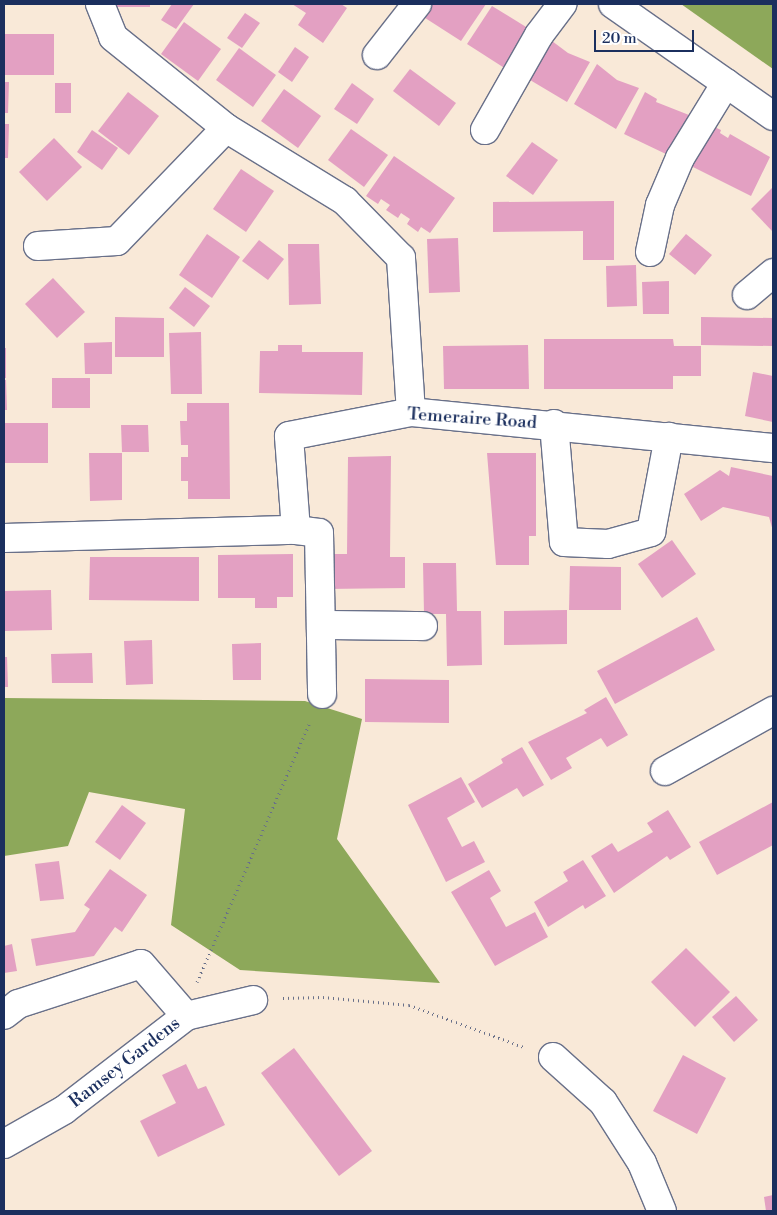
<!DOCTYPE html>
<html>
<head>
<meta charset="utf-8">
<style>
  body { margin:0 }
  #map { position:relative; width:777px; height:1215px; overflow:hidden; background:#f9e9d8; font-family:"Libre Bodoni",serif }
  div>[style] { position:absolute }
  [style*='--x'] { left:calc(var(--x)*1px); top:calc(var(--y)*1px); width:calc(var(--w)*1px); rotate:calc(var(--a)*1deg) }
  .forest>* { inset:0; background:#8da85a }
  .building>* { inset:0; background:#e3a0c2 }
  .path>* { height:3px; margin-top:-1.5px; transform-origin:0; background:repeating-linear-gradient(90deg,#697089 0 1px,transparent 0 5px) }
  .roads { filter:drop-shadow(1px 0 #697089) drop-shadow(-1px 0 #697089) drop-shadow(0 1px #697089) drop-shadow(0 -1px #697089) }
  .minor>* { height:28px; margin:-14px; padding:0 14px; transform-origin:14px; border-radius:14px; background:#fff }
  span { translate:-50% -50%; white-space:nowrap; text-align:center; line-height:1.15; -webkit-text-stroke:4px #fff; paint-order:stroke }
  .street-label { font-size:18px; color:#1b2f5e }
  .frame { position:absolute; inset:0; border:5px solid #1b2f5e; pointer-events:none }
  .scale { position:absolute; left:594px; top:30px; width:100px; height:22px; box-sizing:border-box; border:2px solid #1b2f5e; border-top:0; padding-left:6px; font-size:15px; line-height:18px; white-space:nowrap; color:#1b2f5e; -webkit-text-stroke:4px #fff; paint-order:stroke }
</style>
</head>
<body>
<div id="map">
  <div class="forest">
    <i style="clip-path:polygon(681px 4px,773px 4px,773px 69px)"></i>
    <i style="clip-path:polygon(4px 698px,305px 701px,362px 719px,337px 839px,440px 983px,240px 970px,171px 925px,185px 809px,89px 792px,68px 846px,4px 856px)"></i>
  </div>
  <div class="building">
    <i style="clip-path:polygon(112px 4px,150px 4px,150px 7px,112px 7px)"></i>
    <i style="clip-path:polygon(172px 4px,194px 4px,176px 29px,161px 20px)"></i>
    <i style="clip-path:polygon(292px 4px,341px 4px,347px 8px,323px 43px,298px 25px,306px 13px)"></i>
    <i style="clip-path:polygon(430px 4px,486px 4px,461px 41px,422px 16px)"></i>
    <i style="clip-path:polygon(492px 6px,531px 30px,506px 69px,467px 44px)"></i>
    <i style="clip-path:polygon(245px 13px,260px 23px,242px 48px,227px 38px)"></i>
    <i style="clip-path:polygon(184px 22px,221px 49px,198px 81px,161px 54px)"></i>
    <i style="clip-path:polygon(5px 34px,54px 34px,54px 75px,5px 75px)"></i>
    <i style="clip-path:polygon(548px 38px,568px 53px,590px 62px,567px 102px,525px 77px)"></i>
    <i style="clip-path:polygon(295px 47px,309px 57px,292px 82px,278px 72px)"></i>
    <i style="clip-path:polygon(239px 48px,276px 75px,253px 107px,216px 80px)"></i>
    <i style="clip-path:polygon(597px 64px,617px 80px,639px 88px,616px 129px,574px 104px)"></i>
    <i style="clip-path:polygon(410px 69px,456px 103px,439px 126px,393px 91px)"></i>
    <i style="clip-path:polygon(4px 82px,9px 82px,8px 113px,4px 113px)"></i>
    <i style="clip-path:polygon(55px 83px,71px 83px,71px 113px,55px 113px)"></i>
    <i style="clip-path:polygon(352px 83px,374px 99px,357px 124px,334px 109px)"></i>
    <i style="clip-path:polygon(284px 89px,321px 116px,298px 148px,261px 121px)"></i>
    <i style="clip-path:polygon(128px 92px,159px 116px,129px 155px,98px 131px)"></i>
    <i style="clip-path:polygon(645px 92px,657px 99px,656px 102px,689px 115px,668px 155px,624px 134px)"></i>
    <i style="clip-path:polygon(4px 124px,9px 124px,8px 158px,4px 158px)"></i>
    <i style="clip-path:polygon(708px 124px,721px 130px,720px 133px,728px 138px,730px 134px,770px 157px,751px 196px,689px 165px)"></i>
    <i style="clip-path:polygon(351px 129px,388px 155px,364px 187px,328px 160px)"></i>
    <i style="clip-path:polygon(92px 130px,118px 148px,102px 170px,77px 152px)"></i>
    <i style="clip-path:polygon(54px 138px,82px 167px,47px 201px,19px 172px)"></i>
    <i style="clip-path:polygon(532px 142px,558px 160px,533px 195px,506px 176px)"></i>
    <i style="clip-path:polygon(394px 156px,455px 198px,430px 233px,421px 227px,418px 232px,407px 224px,410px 219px,401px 213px,398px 218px,386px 210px,390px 205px,381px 199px,378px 204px,366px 196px)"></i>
    <i style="clip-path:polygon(241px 169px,274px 191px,246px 232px,213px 209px)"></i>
    <i style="clip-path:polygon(773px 187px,773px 232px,751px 209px)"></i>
    <i style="clip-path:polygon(614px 201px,614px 260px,583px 260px,583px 231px,493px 232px,493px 202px)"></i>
    <i style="clip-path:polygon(207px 234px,240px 257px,212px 298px,179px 275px)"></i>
    <i style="clip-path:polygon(686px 234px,712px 255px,695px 275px,669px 254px)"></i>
    <i style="clip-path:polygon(458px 238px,460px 292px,429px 293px,427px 239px)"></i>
    <i style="clip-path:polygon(259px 240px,284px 259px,268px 280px,242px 261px)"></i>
    <i style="clip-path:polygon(288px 244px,319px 244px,321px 304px,289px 305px)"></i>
    <i style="clip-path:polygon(636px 265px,637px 306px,607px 307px,606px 266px)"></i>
    <i style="clip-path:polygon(53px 278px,85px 312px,57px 338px,25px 304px)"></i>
    <i style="clip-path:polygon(669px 281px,669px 314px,643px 314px,642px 282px)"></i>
    <i style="clip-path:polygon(185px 287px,210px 306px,194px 327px,169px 308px)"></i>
    <i style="clip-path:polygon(115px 317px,164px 318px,164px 357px,115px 357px)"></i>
    <i style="clip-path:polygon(701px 317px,773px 318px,773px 346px,701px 345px)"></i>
    <i style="clip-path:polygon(201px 332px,202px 394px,171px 394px,169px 333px)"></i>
    <i style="clip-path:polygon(544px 339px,673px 339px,674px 346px,701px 346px,701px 376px,673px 376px,673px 389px,544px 389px)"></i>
    <i style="clip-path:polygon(112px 342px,112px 374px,85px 374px,84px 343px)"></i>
    <i style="clip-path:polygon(278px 345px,302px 345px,302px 352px,363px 352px,362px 395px,259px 393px,260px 351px,278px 351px)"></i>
    <i style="clip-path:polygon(528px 345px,529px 389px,444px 389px,443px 346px)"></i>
    <i style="clip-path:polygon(4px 348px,6px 348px,6px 378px,4px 378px)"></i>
    <i style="clip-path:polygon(753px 372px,773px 376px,773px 422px,745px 416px)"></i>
    <i style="clip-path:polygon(52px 378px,90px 378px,90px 408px,52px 408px)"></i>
    <i style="clip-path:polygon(4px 380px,6px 380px,7px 410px,4px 410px)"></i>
    <i style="clip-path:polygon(187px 403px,229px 403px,230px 499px,188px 499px,188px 481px,181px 481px,181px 457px,188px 457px,188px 445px,181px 445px,180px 421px,187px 421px)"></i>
    <i style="clip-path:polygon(4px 423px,48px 423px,48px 463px,4px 463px)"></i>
    <i style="clip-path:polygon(121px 425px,148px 425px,149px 452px,122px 452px)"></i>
    <i style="clip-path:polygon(89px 453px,122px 453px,122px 500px,90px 501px)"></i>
    <i style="clip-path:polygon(487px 453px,536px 453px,536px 536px,529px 536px,529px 565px,496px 565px)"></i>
    <i style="clip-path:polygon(391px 456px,390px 557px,405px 557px,405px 588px,326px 589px,326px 554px,347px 554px,348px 457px)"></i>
    <i style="clip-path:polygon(731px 467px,773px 476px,773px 531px,769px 517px,723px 507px,701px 521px,684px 494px,720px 470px,729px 476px)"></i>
    <i style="clip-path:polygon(672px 540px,696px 574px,662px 598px,638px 564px)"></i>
    <i style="clip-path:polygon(293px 554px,293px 597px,277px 597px,277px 608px,255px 608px,255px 598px,218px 598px,218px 555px)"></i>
    <i style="clip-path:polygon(90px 557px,199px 557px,199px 601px,89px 600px)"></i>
    <i style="clip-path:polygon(423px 563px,456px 563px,457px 611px,481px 611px,482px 665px,447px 666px,446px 614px,424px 614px)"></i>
    <i style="clip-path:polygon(570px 566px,621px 567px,621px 610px,569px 610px)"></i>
    <i style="clip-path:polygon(51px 590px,52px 630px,4px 631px,4px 591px)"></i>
    <i style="clip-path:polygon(567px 610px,567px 644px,504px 645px,504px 611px)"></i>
    <i style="clip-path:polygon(697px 617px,715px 650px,615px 704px,597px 671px)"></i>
    <i style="clip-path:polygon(152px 640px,153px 684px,126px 685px,124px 641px)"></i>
    <i style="clip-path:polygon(261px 643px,261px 680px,233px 680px,232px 644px)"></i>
    <i style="clip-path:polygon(92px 653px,93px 683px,52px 683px,51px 654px)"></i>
    <i style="clip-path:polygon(4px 657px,7px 657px,8px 687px,4px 687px)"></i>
    <i style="clip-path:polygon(365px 679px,449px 680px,449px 723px,365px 722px)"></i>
    <i style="clip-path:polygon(606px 697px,628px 735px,607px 747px,601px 738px,566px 758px,572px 768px,551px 780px,528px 742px,587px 713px,584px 710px)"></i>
    <i style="clip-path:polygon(522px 747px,544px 785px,523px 797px,517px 788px,482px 808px,468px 784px,503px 763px,501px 759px)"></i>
    <i style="clip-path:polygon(461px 777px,475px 802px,447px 818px,462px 847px,474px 841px,485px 862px,446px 882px,408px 805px)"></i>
    <i style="clip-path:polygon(773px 802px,773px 845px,717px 875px,699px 842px)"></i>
    <i style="clip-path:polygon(122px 805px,146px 823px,120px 860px,95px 842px)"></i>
    <i style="clip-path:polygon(668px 810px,691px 847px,670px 860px,667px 856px,614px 893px,591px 856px,612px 843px,618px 852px,653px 832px,647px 823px)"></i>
    <i style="clip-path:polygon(583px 860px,606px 896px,585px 909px,583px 905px,548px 927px,534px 902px,568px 881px,563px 872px)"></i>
    <i style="clip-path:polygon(59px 861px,64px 899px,40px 901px,35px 864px)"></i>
    <i style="clip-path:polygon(110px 869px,147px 895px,122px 932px,115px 927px,94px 956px,36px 966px,31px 939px,75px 932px,90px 909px,84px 905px)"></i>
    <i style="clip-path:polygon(489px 870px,501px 891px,490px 898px,506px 927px,535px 912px,548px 937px,495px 966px,451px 892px)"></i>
    <i style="clip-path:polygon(12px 944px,17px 971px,4px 973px,4px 946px)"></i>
    <i style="clip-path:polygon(686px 948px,730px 992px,695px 1027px,651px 982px)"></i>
    <i style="clip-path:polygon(736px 996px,758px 1020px,734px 1042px,712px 1017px)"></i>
    <i style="clip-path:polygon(294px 1048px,372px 1151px,339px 1176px,261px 1073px)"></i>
    <i style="clip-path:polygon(683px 1055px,726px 1078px,697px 1134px,653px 1111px)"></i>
    <i style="clip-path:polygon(186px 1064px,198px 1089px,206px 1086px,225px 1125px,158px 1157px,140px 1121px,176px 1103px,162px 1075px)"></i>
    <i style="clip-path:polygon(773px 1195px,773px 1211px,766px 1211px,764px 1197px)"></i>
  </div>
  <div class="path">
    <i style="--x:197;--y:982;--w:283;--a:-66.5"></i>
    <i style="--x:283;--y:998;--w:40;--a:-1.4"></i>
    <i style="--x:323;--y:997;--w:86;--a:5.3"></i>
    <i style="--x:409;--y:1005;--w:122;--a:20.1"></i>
  </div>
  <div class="roads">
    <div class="minor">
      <i style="--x:100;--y:4;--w:35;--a:68"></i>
      <i style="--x:113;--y:37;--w:145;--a:38.8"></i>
      <i style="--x:226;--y:128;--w:140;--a:31.5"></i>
      <i style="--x:345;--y:201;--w:80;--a:45.5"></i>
      <i style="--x:401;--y:258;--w:154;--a:86.3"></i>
      <i style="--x:613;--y:4;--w:195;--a:35"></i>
      <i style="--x:377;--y:55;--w:65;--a:-51.9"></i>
      <i style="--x:485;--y:130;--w:109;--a:-60.4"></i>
      <i style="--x:539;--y:35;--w:39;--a:-53"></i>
      <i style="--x:38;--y:246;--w:79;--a:-3.6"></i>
      <i style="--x:117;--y:241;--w:157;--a:-46"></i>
      <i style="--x:650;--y:252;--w:48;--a:-78"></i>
      <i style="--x:660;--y:205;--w:51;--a:-66.9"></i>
      <i style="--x:680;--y:158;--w:88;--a:-58.5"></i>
      <i style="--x:747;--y:295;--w:34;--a:-40"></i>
      <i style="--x:554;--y:424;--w:118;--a:85.2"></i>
      <i style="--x:564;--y:542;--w:44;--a:2.6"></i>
      <i style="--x:608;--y:544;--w:45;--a:-15.6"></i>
      <i style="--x:651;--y:532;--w:97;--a:-79.3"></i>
      <i style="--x:296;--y:530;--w:94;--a:-94.3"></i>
      <i style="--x:289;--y:436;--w:124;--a:-11.1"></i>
      <i style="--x:411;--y:412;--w:364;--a:5.7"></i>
      <i style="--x:4;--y:538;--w:292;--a:-1.6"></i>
      <i style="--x:296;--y:530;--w:23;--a:7"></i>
      <i style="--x:319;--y:533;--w:161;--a:88.9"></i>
      <i style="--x:321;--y:625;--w:102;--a:0.6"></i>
      <i style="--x:665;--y:771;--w:124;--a:-29.1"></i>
      <i style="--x:4;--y:1015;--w:18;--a:-38"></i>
      <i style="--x:18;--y:1004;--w:129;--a:-18"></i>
      <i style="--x:141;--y:964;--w:69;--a:49.1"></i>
      <i style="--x:553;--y:1057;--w:67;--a:42"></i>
      <i style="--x:603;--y:1102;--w:72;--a:57.4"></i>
      <i style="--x:642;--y:1163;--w:52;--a:67.4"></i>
      <i style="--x:4;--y:1144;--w:69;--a:-29.5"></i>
      <i style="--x:64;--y:1110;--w:154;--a:-37.6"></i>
      <i style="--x:186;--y:1016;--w:69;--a:-13.4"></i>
    </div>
  </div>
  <div class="street-label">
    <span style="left:472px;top:419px;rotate:4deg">Temeraire Road</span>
    <span style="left:125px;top:1063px;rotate:-38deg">Ramsey Gardens</span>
  </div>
  <div class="frame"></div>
  <div class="scale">20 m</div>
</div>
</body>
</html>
